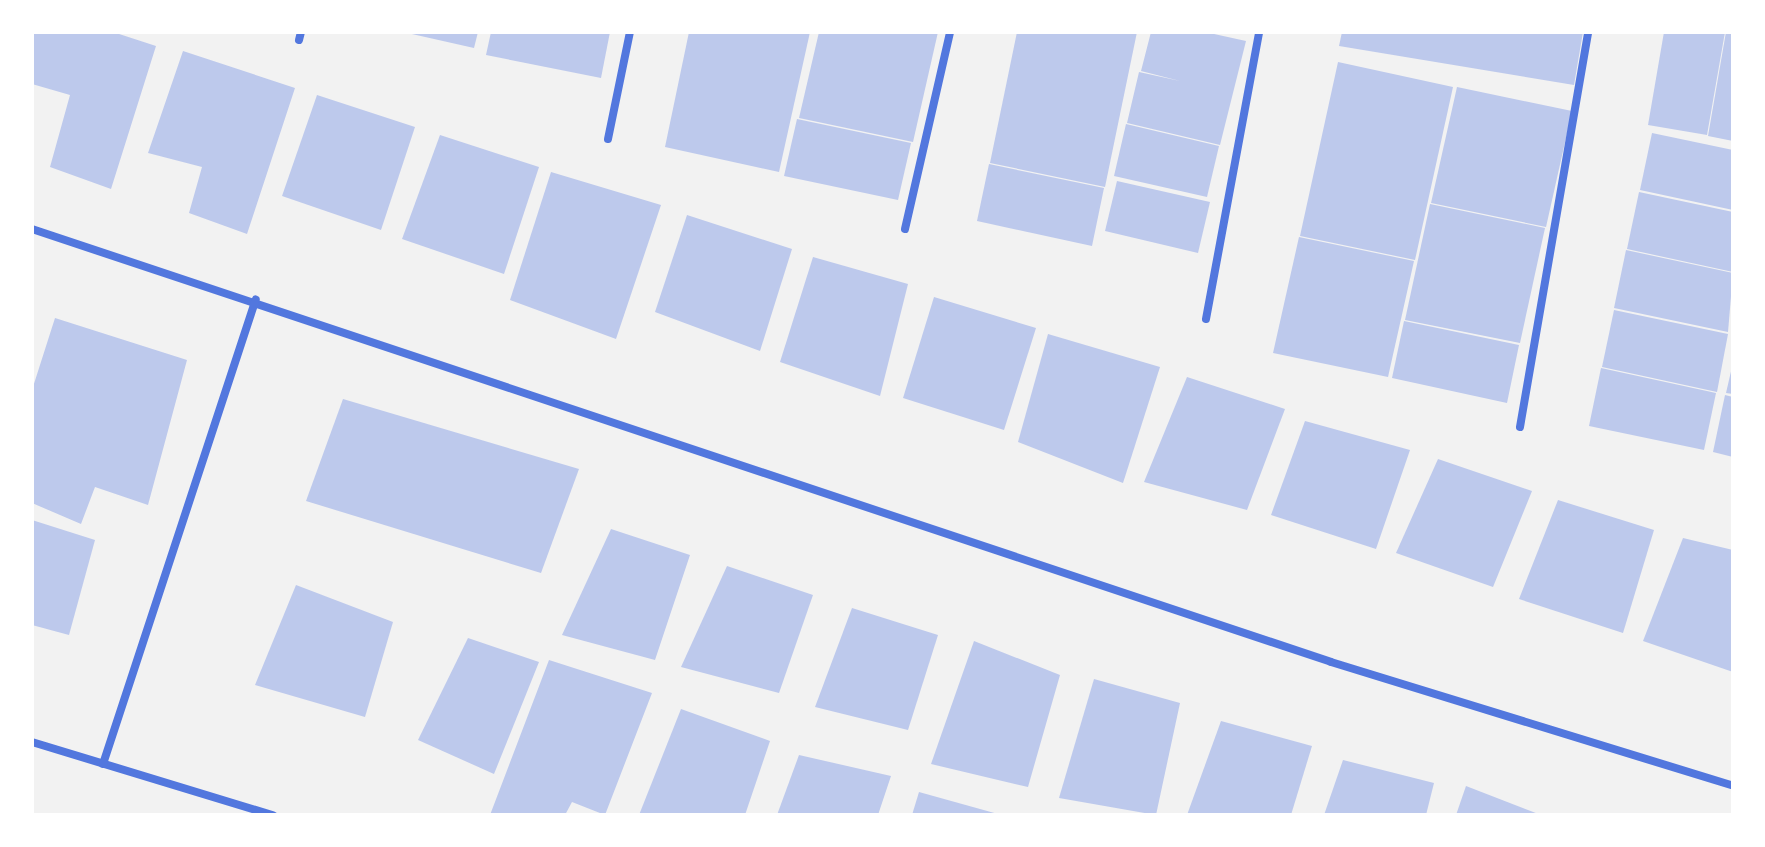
<!DOCTYPE html>
<html>
<head>
<meta charset="utf-8">
<style>
  body { margin:0 }
  #map { position:relative; width:1765px; height:847px; overflow:hidden; background:#f2f2f2; font-family:Lato,sans-serif }
  div>[style] { position:absolute }
  [style*='--x'] { left:calc(var(--x)*1px); top:calc(var(--y)*1px); width:calc(var(--w)*1px); rotate:calc(var(--a)*1deg) }
  .building>* { inset:0; background:#bdc9ec }
  .minor>* { height:8px; margin:-4px; padding:0 4px; transform-origin:4px; border-radius:4px; background:#5277de }
  span { translate:-50% -50%; white-space:nowrap; text-align:center; line-height:1.15; -webkit-text-stroke:6px #fff; paint-order:stroke }
  .frame { position:absolute; inset:0; border:34px solid #fff; pointer-events:none }
</style>
</head>
<body>
<div id="map">
  <div class="building">
    <i style="clip-path:polygon(32px 32px,113px 32px,156px 46px,111px 189px,50px 167px,70px 95px,32px 84px)"></i>
    <i style="clip-path:polygon(403px 32px,478px 32px,474px 48px)"></i>
    <i style="clip-path:polygon(491px 32px,610px 32px,601px 78px,486px 55px)"></i>
    <i style="clip-path:polygon(689px 32px,810px 32px,779px 172px,665px 147px)"></i>
    <i style="clip-path:polygon(819px 32px,938px 32px,913px 142px,799px 118px)"></i>
    <i style="clip-path:polygon(1017px 32px,1137px 32px,1105px 187px,990px 163px)"></i>
    <i style="clip-path:polygon(1151px 32px,1205px 32px,1246px 41px,1220px 145px,1127px 123px,1139px 72px,1180px 81px,1141px 71px)"></i>
    <i style="clip-path:polygon(1342px 32px,1583px 32px,1574px 85px,1339px 46px)"></i>
    <i style="clip-path:polygon(1664px 32px,1725px 32px,1707px 135px,1648px 125px)"></i>
    <i style="clip-path:polygon(1726px 32px,1733px 32px,1733px 141px,1708px 136px)"></i>
    <i style="clip-path:polygon(183px 51px,295px 88px,247px 234px,189px 213px,202px 167px,148px 153px)"></i>
    <i style="clip-path:polygon(1338px 62px,1453px 87px,1415px 260px,1300px 236px)"></i>
    <i style="clip-path:polygon(1457px 87px,1572px 111px,1546px 227px,1431px 203px)"></i>
    <i style="clip-path:polygon(317px 95px,415px 127px,381px 230px,282px 196px)"></i>
    <i style="clip-path:polygon(797px 119px,911px 143px,898px 200px,784px 176px)"></i>
    <i style="clip-path:polygon(1126px 124px,1219px 146px,1207px 197px,1114px 176px)"></i>
    <i style="clip-path:polygon(1652px 133px,1733px 150px,1733px 210px,1640px 190px)"></i>
    <i style="clip-path:polygon(440px 135px,539px 167px,504px 274px,402px 239px)"></i>
    <i style="clip-path:polygon(989px 164px,1104px 188px,1092px 246px,977px 221px)"></i>
    <i style="clip-path:polygon(551px 172px,661px 205px,616px 339px,510px 300px)"></i>
    <i style="clip-path:polygon(1117px 181px,1210px 202px,1198px 253px,1105px 231px)"></i>
    <i style="clip-path:polygon(1639px 192px,1733px 212px,1733px 272px,1627px 249px)"></i>
    <i style="clip-path:polygon(1430px 204px,1545px 228px,1520px 343px,1405px 320px)"></i>
    <i style="clip-path:polygon(687px 215px,792px 249px,760px 351px,655px 312px)"></i>
    <i style="clip-path:polygon(1299px 237px,1414px 261px,1388px 377px,1273px 353px)"></i>
    <i style="clip-path:polygon(1626px 250px,1733px 273px,1728px 332px,1614px 308px)"></i>
    <i style="clip-path:polygon(813px 257px,908px 284px,880px 396px,780px 362px)"></i>
    <i style="clip-path:polygon(934px 297px,1036px 328px,1004px 430px,903px 398px)"></i>
    <i style="clip-path:polygon(1614px 310px,1728px 334px,1717px 392px,1602px 367px)"></i>
    <i style="clip-path:polygon(55px 318px,187px 360px,148px 505px,95px 487px,81px 524px,32px 503px,32px 390px)"></i>
    <i style="clip-path:polygon(1404px 321px,1519px 345px,1507px 403px,1392px 378px)"></i>
    <i style="clip-path:polygon(1048px 334px,1160px 367px,1123px 483px,1018px 442px)"></i>
    <i style="clip-path:polygon(1732px 367px,1733px 367px,1733px 394px,1726px 393px)"></i>
    <i style="clip-path:polygon(1601px 368px,1716px 393px,1704px 450px,1589px 426px)"></i>
    <i style="clip-path:polygon(1187px 377px,1285px 409px,1247px 510px,1144px 482px)"></i>
    <i style="clip-path:polygon(1725px 395px,1733px 397px,1733px 457px,1713px 452px)"></i>
    <i style="clip-path:polygon(343px 399px,579px 469px,541px 573px,306px 501px)"></i>
    <i style="clip-path:polygon(1305px 421px,1410px 450px,1376px 549px,1271px 515px)"></i>
    <i style="clip-path:polygon(1438px 459px,1532px 491px,1493px 587px,1396px 553px)"></i>
    <i style="clip-path:polygon(1558px 500px,1654px 530px,1623px 633px,1519px 599px)"></i>
    <i style="clip-path:polygon(32px 520px,95px 540px,69px 635px,32px 625px)"></i>
    <i style="clip-path:polygon(611px 529px,690px 555px,655px 660px,562px 635px)"></i>
    <i style="clip-path:polygon(1683px 538px,1733px 550px,1733px 672px,1643px 641px)"></i>
    <i style="clip-path:polygon(727px 566px,813px 595px,779px 693px,681px 667px)"></i>
    <i style="clip-path:polygon(296px 585px,393px 622px,365px 717px,255px 685px)"></i>
    <i style="clip-path:polygon(852px 608px,938px 635px,908px 730px,815px 707px)"></i>
    <i style="clip-path:polygon(468px 638px,539px 662px,494px 774px,418px 740px)"></i>
    <i style="clip-path:polygon(974px 641px,1060px 675px,1028px 787px,931px 764px)"></i>
    <i style="clip-path:polygon(549px 660px,652px 693px,605px 815px,572px 802px,565px 815px,490px 815px)"></i>
    <i style="clip-path:polygon(1094px 679px,1180px 703px,1156px 815px,1059px 798px)"></i>
    <i style="clip-path:polygon(681px 709px,770px 741px,745px 815px,639px 815px)"></i>
    <i style="clip-path:polygon(1221px 721px,1312px 746px,1291px 815px,1187px 815px)"></i>
    <i style="clip-path:polygon(799px 755px,891px 776px,878px 815px,777px 815px)"></i>
    <i style="clip-path:polygon(1343px 760px,1434px 783px,1426px 815px,1324px 815px)"></i>
    <i style="clip-path:polygon(1466px 786px,1541px 815px,1456px 815px)"></i>
    <i style="clip-path:polygon(919px 792px,998px 814px,998px 815px,912px 815px)"></i>
  </div>
  <div class="minor">
    <i style="--x:299;--y:40;--w:8;--a:-76"></i>
    <i style="--x:608;--y:139;--w:109;--a:-78.4"></i>
    <i style="--x:32;--y:229;--w:1369;--a:18.43"></i>
    <i style="--x:1331;--y:662;--w:421;--a:17.1"></i>
    <i style="--x:905;--y:229;--w:202;--a:-77.1"></i>
    <i style="--x:1206;--y:319;--w:292;--a:-79.5"></i>
    <i style="--x:1520;--y:427;--w:401;--a:-80.2"></i>
    <i style="--x:32;--y:742;--w:252;--a:16.9"></i>
    <i style="--x:103;--y:764;--w:489;--a:-71.8"></i>
  </div>
  <div class="frame"></div>
</div>
</body>
</html>
